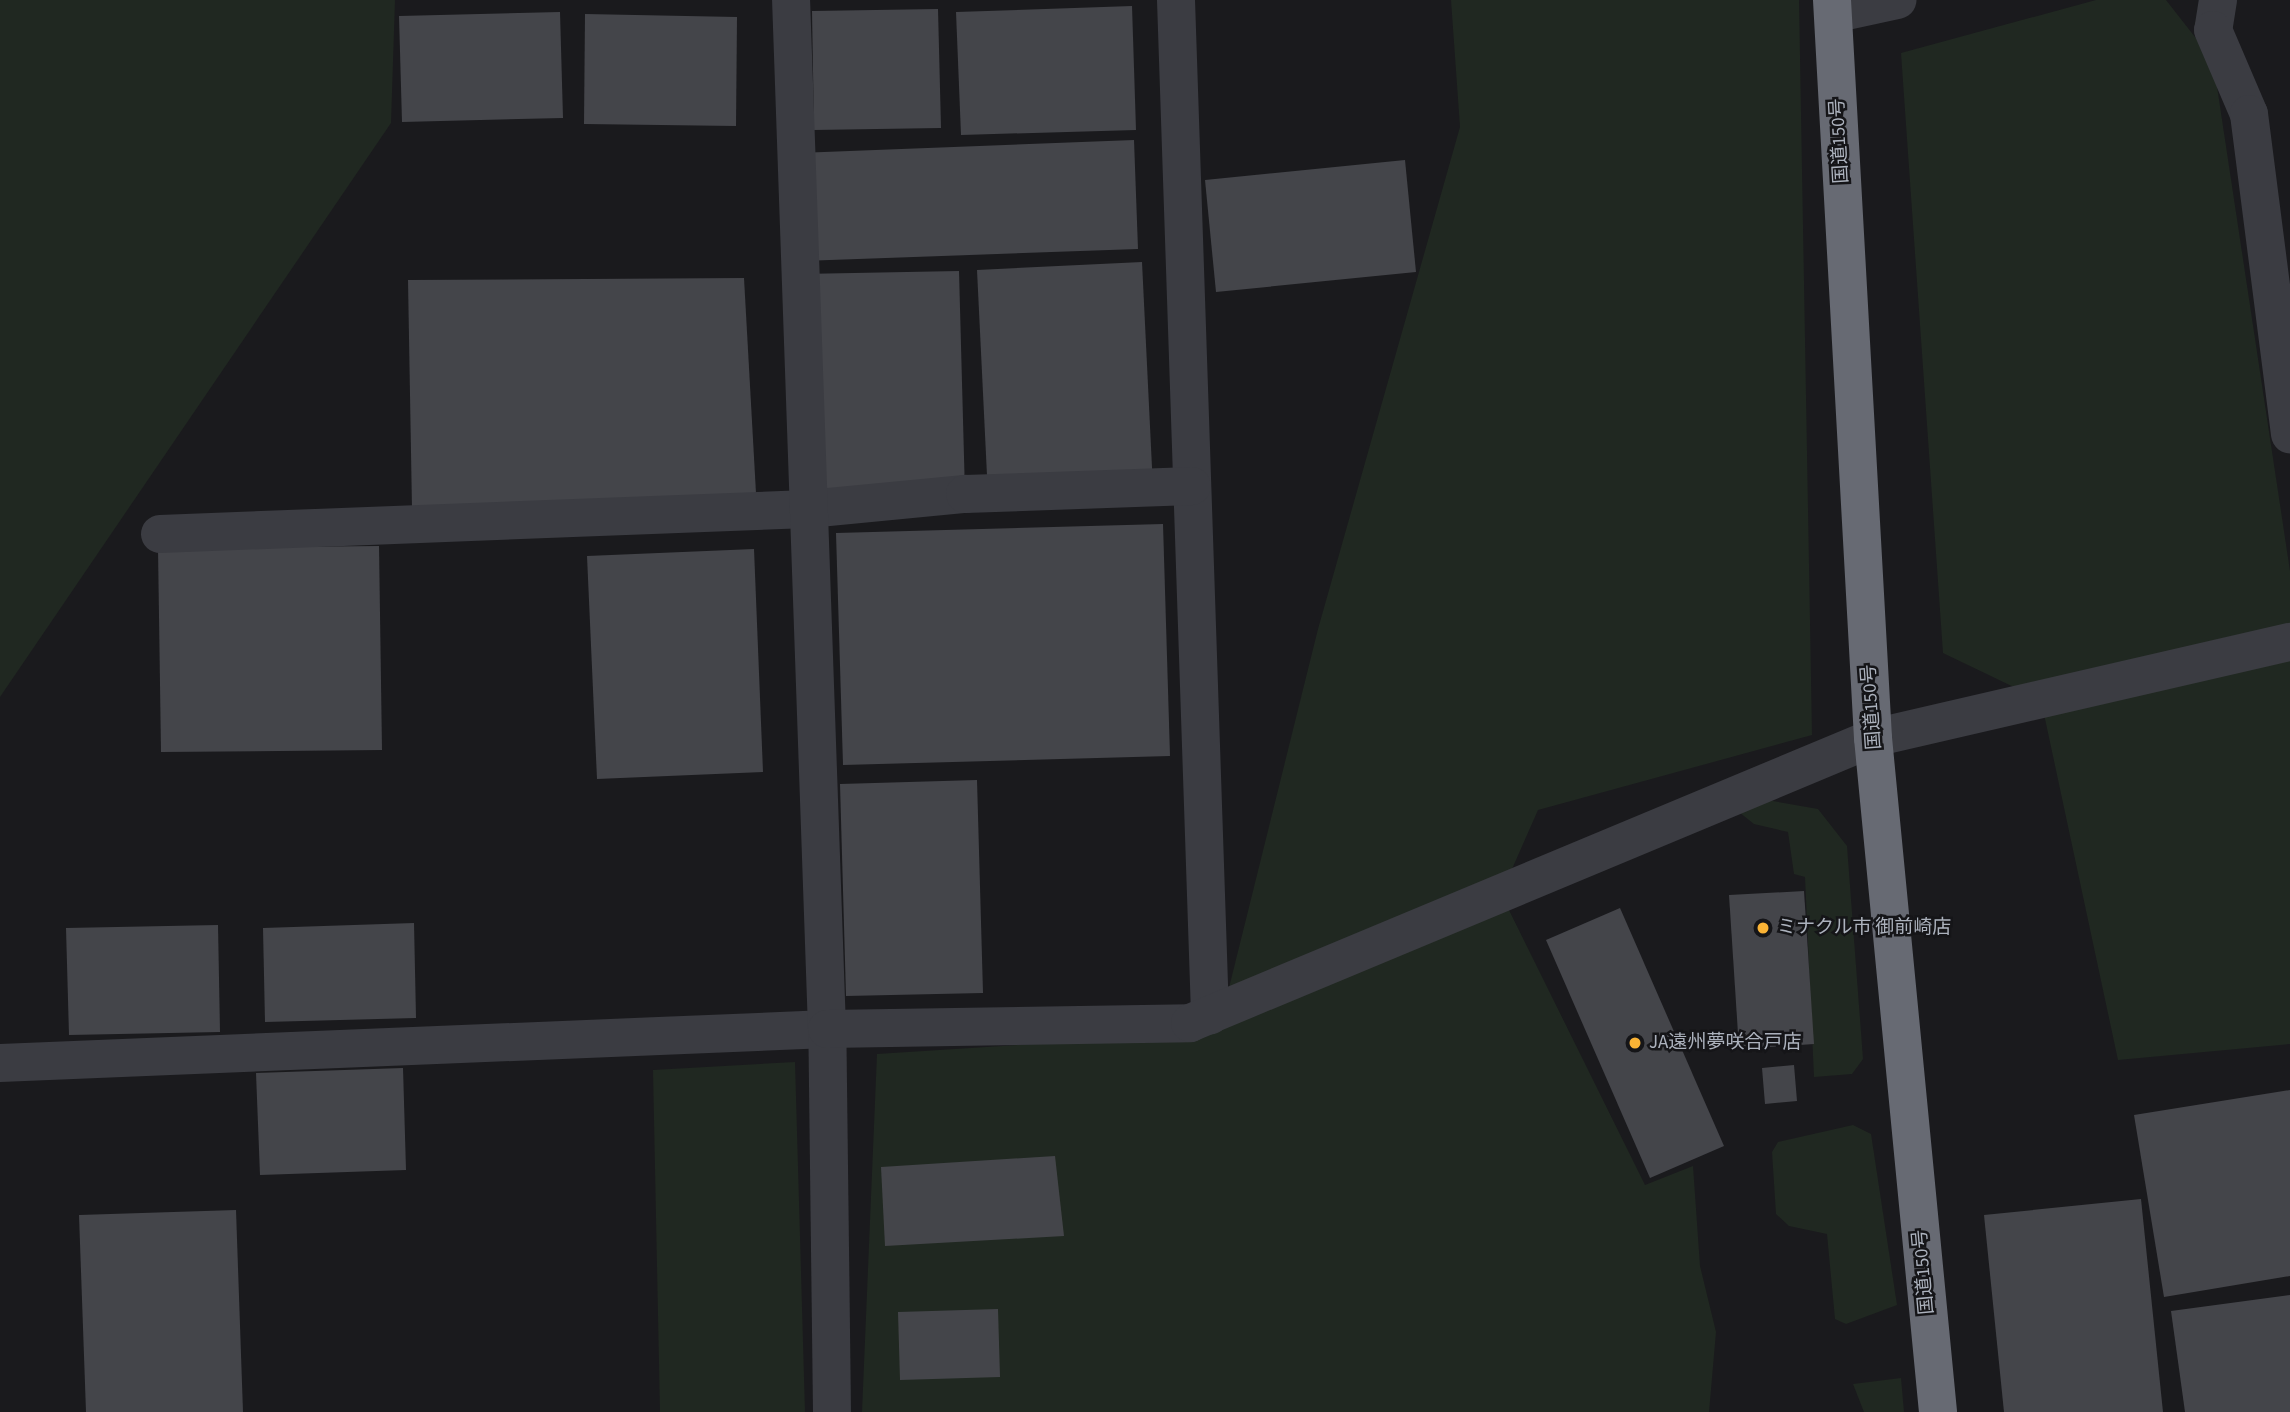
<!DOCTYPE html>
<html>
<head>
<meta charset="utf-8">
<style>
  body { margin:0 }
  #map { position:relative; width:2290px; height:1412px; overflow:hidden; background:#1a1a1d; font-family:"Source Sans 3","Noto Sans JP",sans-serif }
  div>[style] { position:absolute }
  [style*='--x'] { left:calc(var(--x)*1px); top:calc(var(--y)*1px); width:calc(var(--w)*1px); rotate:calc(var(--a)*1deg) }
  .green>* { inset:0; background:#202821 }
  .building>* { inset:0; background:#44454a }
  .street>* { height:38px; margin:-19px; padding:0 19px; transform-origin:19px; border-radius:19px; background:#3b3c42 }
  .highway>* { height:38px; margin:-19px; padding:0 19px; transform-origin:19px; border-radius:19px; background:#676a73 }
  .dots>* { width:19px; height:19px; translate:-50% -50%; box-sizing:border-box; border:4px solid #151518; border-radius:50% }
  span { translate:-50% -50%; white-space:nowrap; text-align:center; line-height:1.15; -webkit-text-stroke:5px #151518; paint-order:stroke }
  .street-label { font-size:19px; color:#acb2bd }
  .poi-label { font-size:19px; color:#acb2bd }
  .left { translate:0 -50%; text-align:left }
</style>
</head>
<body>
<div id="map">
  <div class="green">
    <i style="clip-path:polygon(0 0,395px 0,391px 123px,0 697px)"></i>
    <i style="clip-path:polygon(1451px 0,1799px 0,1812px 735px,1538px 810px,1501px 894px,1645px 1185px,1693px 1166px,1700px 1266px,1716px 1332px,1709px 1412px,862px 1412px,877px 1054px,1218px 1032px,1318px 629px,1460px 127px)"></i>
    <i style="clip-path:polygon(2096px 0,2166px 0,2213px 60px,2290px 571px,2290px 1044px,2118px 1060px,2041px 700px,1943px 653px,1901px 53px)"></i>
    <i style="clip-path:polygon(1767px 800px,1818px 809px,1847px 846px,1863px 1059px,1852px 1074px,1814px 1077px,1805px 877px,1794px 874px,1788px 832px,1754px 824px,1739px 812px)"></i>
    <i style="clip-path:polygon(795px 1062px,805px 1412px,660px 1412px,653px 1070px)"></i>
    <i style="clip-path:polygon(1853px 1125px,1871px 1134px,1897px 1305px,1846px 1324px,1835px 1319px,1827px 1234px,1789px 1226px,1776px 1214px,1772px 1152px,1778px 1142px)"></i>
    <i style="clip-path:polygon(1901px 1378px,1904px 1412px,1864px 1412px,1853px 1384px)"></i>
  </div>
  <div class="building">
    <i style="clip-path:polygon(1132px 6px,1136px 130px,961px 135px,956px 12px)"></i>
    <i style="clip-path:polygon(938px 9px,941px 128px,814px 130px,812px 11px)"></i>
    <i style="clip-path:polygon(560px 12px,563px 118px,402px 122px,399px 16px)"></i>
    <i style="clip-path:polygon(585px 14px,737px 17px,736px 126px,584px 124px)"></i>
    <i style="clip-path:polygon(1134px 140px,1138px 249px,802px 261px,798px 153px)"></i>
    <i style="clip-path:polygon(1405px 160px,1416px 272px,1216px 292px,1205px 180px)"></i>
    <i style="clip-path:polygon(1142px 262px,1153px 488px,988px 496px,977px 270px)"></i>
    <i style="clip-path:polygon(959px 271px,965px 494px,806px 496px,801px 274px)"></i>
    <i style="clip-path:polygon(744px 278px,757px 511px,412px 509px,408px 280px)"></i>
    <i style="clip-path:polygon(1163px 524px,1170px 756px,843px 765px,836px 533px)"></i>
    <i style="clip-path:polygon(379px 546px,382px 750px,161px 752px,158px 548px)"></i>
    <i style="clip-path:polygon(754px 549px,763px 772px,597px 779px,587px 556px)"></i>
    <i style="clip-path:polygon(977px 780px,983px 993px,846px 996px,840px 784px)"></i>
    <i style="clip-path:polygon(1804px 891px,1814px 1044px,1739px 1049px,1729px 895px)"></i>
    <i style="clip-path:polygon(1620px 908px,1724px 1146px,1650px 1178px,1546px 940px)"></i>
    <i style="clip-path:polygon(414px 923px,416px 1018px,265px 1022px,263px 928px)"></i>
    <i style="clip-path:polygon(218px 925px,220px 1032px,69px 1035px,66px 928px)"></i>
    <i style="clip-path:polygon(1794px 1065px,1797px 1101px,1765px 1104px,1762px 1068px)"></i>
    <i style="clip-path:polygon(403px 1068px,406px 1170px,260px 1175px,256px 1073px)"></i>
    <i style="clip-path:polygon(2290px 1090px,2290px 1276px,2164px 1297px,2134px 1115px)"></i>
    <i style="clip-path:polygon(1055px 1156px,1064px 1236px,885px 1246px,881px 1167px)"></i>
    <i style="clip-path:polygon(2141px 1199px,2163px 1412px,2004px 1412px,1984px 1215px)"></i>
    <i style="clip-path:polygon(236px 1210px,243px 1412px,86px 1412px,79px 1215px)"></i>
    <i style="clip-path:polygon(2290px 1295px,2290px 1412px,2185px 1412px,2171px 1311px)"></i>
    <i style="clip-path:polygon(998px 1309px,1000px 1377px,900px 1380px,898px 1312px)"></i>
  </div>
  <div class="street">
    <i style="--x:1176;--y:0;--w:1016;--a:88.08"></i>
    <i style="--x:2218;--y:0;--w:30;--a:99"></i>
    <i style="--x:2213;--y:30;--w:91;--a:66.8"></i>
    <i style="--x:2249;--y:114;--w:323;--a:82.7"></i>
    <i style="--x:1833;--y:14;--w:66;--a:-12.3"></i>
    <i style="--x:160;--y:534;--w:648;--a:-2.21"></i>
    <i style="--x:808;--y:509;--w:158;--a:-5.5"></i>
    <i style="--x:965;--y:494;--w:227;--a:-2"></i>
    <i style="--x:0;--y:1063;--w:828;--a:-2.35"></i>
    <i style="--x:827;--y:1029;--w:1030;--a:-92"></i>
    <i style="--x:832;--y:1412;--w:383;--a:-90.7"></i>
    <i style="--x:827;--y:1029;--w:363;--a:-0.9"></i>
    <i style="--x:1190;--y:1023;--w:740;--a:-22.65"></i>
    <i style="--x:1873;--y:738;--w:428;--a:-13"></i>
  </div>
  <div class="highway">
    <i style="--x:1832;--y:0;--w:739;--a:86.82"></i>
    <i style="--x:1873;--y:738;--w:677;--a:84.49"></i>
  </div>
  <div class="dots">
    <i style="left:1763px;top:928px;background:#fab335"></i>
    <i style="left:1635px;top:1043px;background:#fab335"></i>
  </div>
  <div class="street-label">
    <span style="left:1840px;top:141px;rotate:-93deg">国道150号</span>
    <span style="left:1872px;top:707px;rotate:-94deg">国道150号</span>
    <span style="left:1924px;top:1272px;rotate:-95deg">国道150号</span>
  </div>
  <div class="poi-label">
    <span class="left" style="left:1777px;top:928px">ミナクル市 御前崎店</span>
    <span class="left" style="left:1649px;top:1043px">JA遠州夢咲合戸店</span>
  </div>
</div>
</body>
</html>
